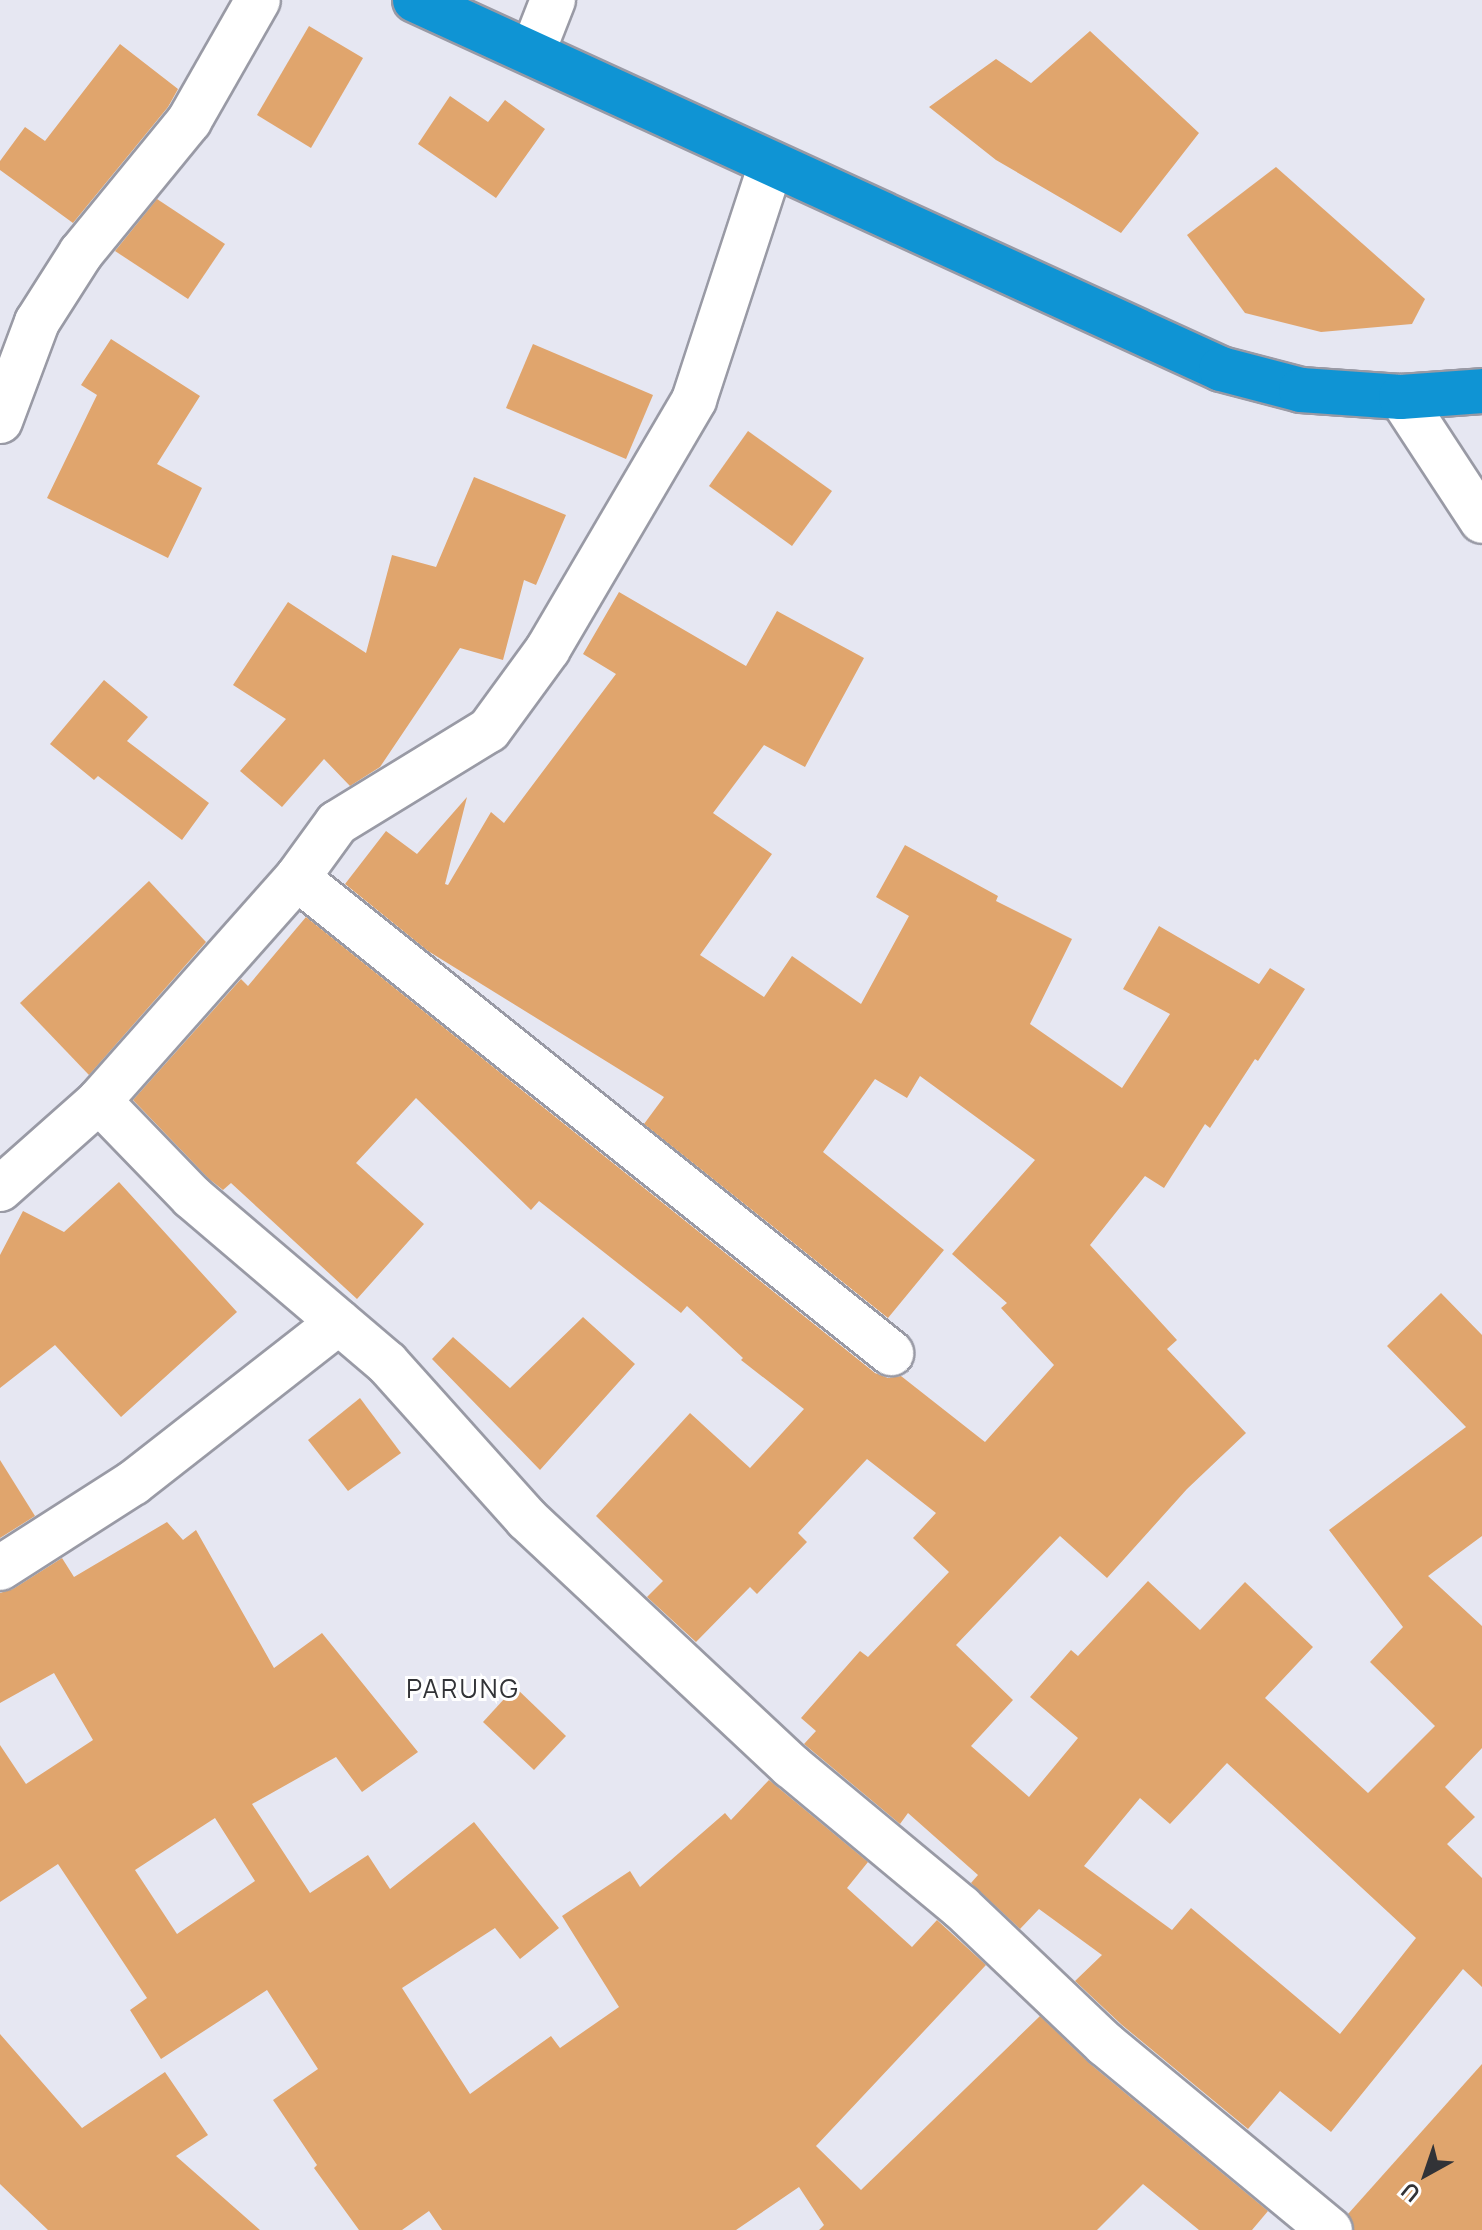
<!DOCTYPE html>
<html>
<head>
<meta charset="utf-8">
<style>
  body { margin:0 }
  #map { position:relative; width:1482px; height:2230px; overflow:hidden; background:#e6e7f2; font-family:Manrope,sans-serif }
  div>[style] { position:absolute }
  [style*='--x'] { left:calc(var(--x)*1px); top:calc(var(--y)*1px); width:calc(var(--w)*1px); rotate:calc(var(--a)*1deg) }
  .building>* { inset:0; background:#e0a56d }
  .roads { filter:drop-shadow(2px 0 #999aa5) drop-shadow(-2px 0 #999aa5) drop-shadow(0 2px #999aa5) drop-shadow(0 -2px #999aa5) }
  .street>* { height:44px; margin:-22px; padding:0 22px; transform-origin:22px; border-radius:22px; background:#fff }
  .highway>* { height:44px; margin:-22px; padding:0 22px; transform-origin:22px; border-radius:22px; background:#0f94d4 }
  span { translate:-50% -50%; white-space:nowrap; text-align:center; line-height:1.15; -webkit-text-stroke:6px #fff; paint-order:stroke }
  .quarter-label { font-size:26px; color:#323337; letter-spacing:2px }
  .north { position:absolute; left:1386px; top:2134px; width:80px; height:80px; -webkit-text-stroke:6px #fff; paint-order:stroke; rotate:220deg; font-size:22px; font-weight:700; line-height:32px; text-align:center; color:#323337 }
  .north::after { content:''; display:block; margin:auto; width:28px; height:36px; background:#323337; clip-path:polygon(50% 0,100% 100%,50% 72%,0 100%) }
</style>
</head>
<body>
<div id="map">
  <div class="building">
    <i style="clip-path:polygon(309px 26px,363px 58px,311px 148px,257px 115px)"></i>
    <i style="clip-path:polygon(1090px 31px,1199px 133px,1121px 233px,996px 160px,929px 107px,996px 59px,1031px 83px)"></i>
    <i style="clip-path:polygon(120px 44px,178px 89px,168px 107px,73px 223px,0 170px,0 161px,25px 127px,45px 141px)"></i>
    <i style="clip-path:polygon(450px 96px,488px 122px,505px 100px,545px 129px,496px 198px,418px 144px)"></i>
    <i style="clip-path:polygon(1276px 167px,1425px 299px,1412px 324px,1321px 332px,1245px 313px,1187px 235px)"></i>
    <i style="clip-path:polygon(157px 199px,225px 244px,188px 299px,115px 251px)"></i>
    <i style="clip-path:polygon(111px 339px,200px 396px,157px 464px,202px 488px,168px 558px,47px 498px,97px 395px,81px 385px)"></i>
    <i style="clip-path:polygon(533px 344px,653px 395px,626px 459px,506px 408px)"></i>
    <i style="clip-path:polygon(748px 431px,832px 491px,792px 546px,709px 486px)"></i>
    <i style="clip-path:polygon(474px 477px,566px 515px,536px 585px,524px 580px,503px 660px,460px 648px,380px 767px,350px 786px,324px 759px,282px 807px,240px 771px,286px 719px,233px 685px,288px 602px,366px 653px,392px 555px,436px 567px)"></i>
    <i style="clip-path:polygon(evenodd,619px 592px,746px 666px,777px 611px,864px 658px,805px 767px,764px 745px,713px 813px,772px 854px,700px 955px,764px 997px,792px 956px,861px 1004px,909px 916px,876px 897px,905px 845px,998px 896px,996px 901px,1072px 939px,1030px 1024px,1122px 1088px,1170px 1014px,1123px 989px,1159px 926px,1259px 984px,1270px 968px,1305px 989px,1258px 1061px,1255px 1059px,1210px 1128px,1205px 1124px,1164px 1188px,1145px 1176px,1090px 1245px,1177px 1340px,1167px 1349px,1246px 1433px,1187px 1489px,1107px 1578px,1060px 1536px,956px 1645px,1013px 1700px,971px 1746px,1029px 1797px,1078px 1738px,1030px 1697px,1071px 1650px,1078px 1656px,1148px 1581px,1200px 1630px,1245px 1582px,1313px 1647px,1265px 1698px,1368px 1793px,1435px 1726px,1370px 1662px,1403px 1627px,1329px 1530px,1466px 1427px,1387px 1346px,1441px 1293px,1482px 1335px,1482px 1536px,1428px 1576px,1482px 1626px,1482px 1748px,1445px 1787px,1475px 1817px,1447px 1844px,1482px 1878px,1482px 1987px,1463px 1969px,1331px 2132px,1280px 2091px,1248px 2129px,1122px 2025px,1075px 1981px,1102px 1955px,1039px 1909px,1020px 1929px,971px 1883px,978px 1875px,908px 1813px,900px 1824px,804px 1744px,816px 1731px,801px 1718px,860px 1651px,868px 1657px,949px 1572px,913px 1538px,936px 1513px,867px 1459px,798px 1533px,807px 1542px,757px 1594px,750px 1587px,696px 1642px,647px 1597px,663px 1581px,596px 1516px,690px 1413px,750px 1468px,804px 1409px,741px 1360px,743px 1358px,687px 1306px,681px 1313px,539px 1201px,531px 1210px,416px 1098px,356px 1163px,424px 1224px,357px 1299px,231px 1183px,223px 1190px,209px 1179px,133px 1100px,241px 979px,248px 986px,306px 917px,875px 1373px,888px 1378px,901px 1376px,985px 1442px,1054px 1365px,1001px 1308px,1007px 1303px,952px 1254px,1035px 1160px,920px 1076px,907px 1098px,875px 1079px,823px 1152px,944px 1250px,888px 1318px,644px 1124px,664px 1097px,428px 951px,345px 884px,386px 831px,417px 854px,467px 797px,445px 884px,448px 885px,491px 812px,504px 823px,616px 674px,583px 654px,619px 592px,1227px 1763px,1416px 1938px,1340px 2034px,1191px 1908px,1172px 1930px,1084px 1866px,1140px 1798px,1170px 1824px,1227px 1763px)"></i>
    <i style="clip-path:polygon(104px 680px,148px 717px,127px 741px,209px 803px,182px 840px,98px 776px,94px 780px,50px 744px)"></i>
    <i style="clip-path:polygon(149px 881px,206px 942px,89px 1075px,20px 1003px)"></i>
    <i style="clip-path:polygon(119px 1182px,237px 1312px,121px 1417px,55px 1345px,0 1388px,0 1255px,23px 1211px,64px 1232px)"></i>
    <i style="clip-path:polygon(583px 1317px,635px 1364px,540px 1470px,432px 1359px,453px 1337px,510px 1388px)"></i>
    <i style="clip-path:polygon(360px 1398px,401px 1453px,348px 1491px,308px 1440px)"></i>
    <i style="clip-path:polygon(0 1460px,35px 1516px,0 1538px)"></i>
    <i style="clip-path:polygon(evenodd,167px 1522px,183px 1540px,196px 1530px,274px 1668px,322px 1633px,418px 1752px,362px 1792px,336px 1757px,252px 1804px,310px 1893px,368px 1855px,390px 1889px,474px 1822px,559px 1928px,520px 1959px,495px 1928px,402px 1988px,470px 2094px,551px 2036px,560px 2048px,619px 2007px,562px 1916px,630px 1871px,640px 1887px,725px 1813px,731px 1820px,769px 1780px,868px 1862px,847px 1888px,912px 1947px,937px 1920px,986px 1965px,816px 2146px,861px 2190px,1040px 2016px,1089px 2063px,1268px 2211px,1252px 2230px,1199px 2230px,1143px 2184px,1097px 2230px,819px 2230px,824px 2225px,799px 2187px,736px 2230px,442px 2230px,429px 2211px,402px 2230px,359px 2230px,314px 2168px,317px 2165px,273px 2100px,318px 2069px,267px 1990px,161px 2059px,130px 2010px,147px 1998px,58px 1864px,0 1902px,0 1745px,26px 1784px,93px 1740px,54px 1673px,0 1703px,0 1593px,13px 1589px,62px 1558px,74px 1577px,167px 1522px,215px 1818px,255px 1881px,177px 1934px,135px 1870px,215px 1818px)"></i>
    <i style="clip-path:polygon(515px 1687px,566px 1736px,534px 1770px,483px 1722px)"></i>
    <i style="clip-path:polygon(0 2034px,82px 2128px,165px 2072px,208px 2135px,176px 2156px,260px 2230px,48px 2230px,0 2184px)"></i>
    <i style="clip-path:polygon(1482px 2064px,1482px 2230px,1354px 2230px,1348px 2214px)"></i>
  </div>
  <div class="roads">
    <div class="street">
      <i style="--x:533;--y:51;--w:55;--a:-68.6"></i>
      <i style="--x:1401;--y:397;--w:148;--a:56.8"></i>
      <i style="--x:0;--y:421;--w:106;--a:-69.5"></i>
      <i style="--x:37;--y:322;--w:82;--a:-57.5"></i>
      <i style="--x:81;--y:253;--w:171;--a:-50.7"></i>
      <i style="--x:189;--y:121;--w:139;--a:-60.3"></i>
      <i style="--x:297;--y:878;--w:761;--a:38.65"></i>
      <i style="--x:99;--y:1101;--w:134;--a:45.9"></i>
      <i style="--x:192;--y:1197;--w:256;--a:40.4"></i>
      <i style="--x:387;--y:1363;--w:210;--a:48.1"></i>
      <i style="--x:527;--y:1519;--w:362;--a:43.1"></i>
      <i style="--x:791;--y:1766;--w:221;--a:39.7"></i>
      <i style="--x:961;--y:1907;--w:199;--a:43.6"></i>
      <i style="--x:1105;--y:2044;--w:292;--a:39.6"></i>
      <i style="--x:0;--y:1189;--w:132;--a:-41.6"></i>
      <i style="--x:99;--y:1101;--w:298;--a:-48.4"></i>
      <i style="--x:297;--y:878;--w:68;--a:-54"></i>
      <i style="--x:337;--y:823;--w:178;--a:-31.5"></i>
      <i style="--x:489;--y:730;--w:100;--a:-53.9"></i>
      <i style="--x:548;--y:649;--w:289;--a:-59.6"></i>
      <i style="--x:694;--y:400;--w:248;--a:-71.9"></i>
      <i style="--x:0;--y:1568;--w:158;--a:-32.6"></i>
      <i style="--x:133;--y:1483;--w:261;--a:-38"></i>
    </div>
    <div class="highway">
      <i style="--x:415;--y:0;--w:886;--a:24.6"></i>
      <i style="--x:1221;--y:369;--w:83;--a:14.7"></i>
      <i style="--x:1301;--y:390;--w:100;--a:4"></i>
      <i style="--x:1401;--y:397;--w:81;--a:-4.2"></i>
    </div>
  </div>
  <div class="quarter-label">
    <span style="left:463px;top:1689px">PARUNG</span>
  </div>
  <div class="north">U</div>
</div>
</body>
</html>
